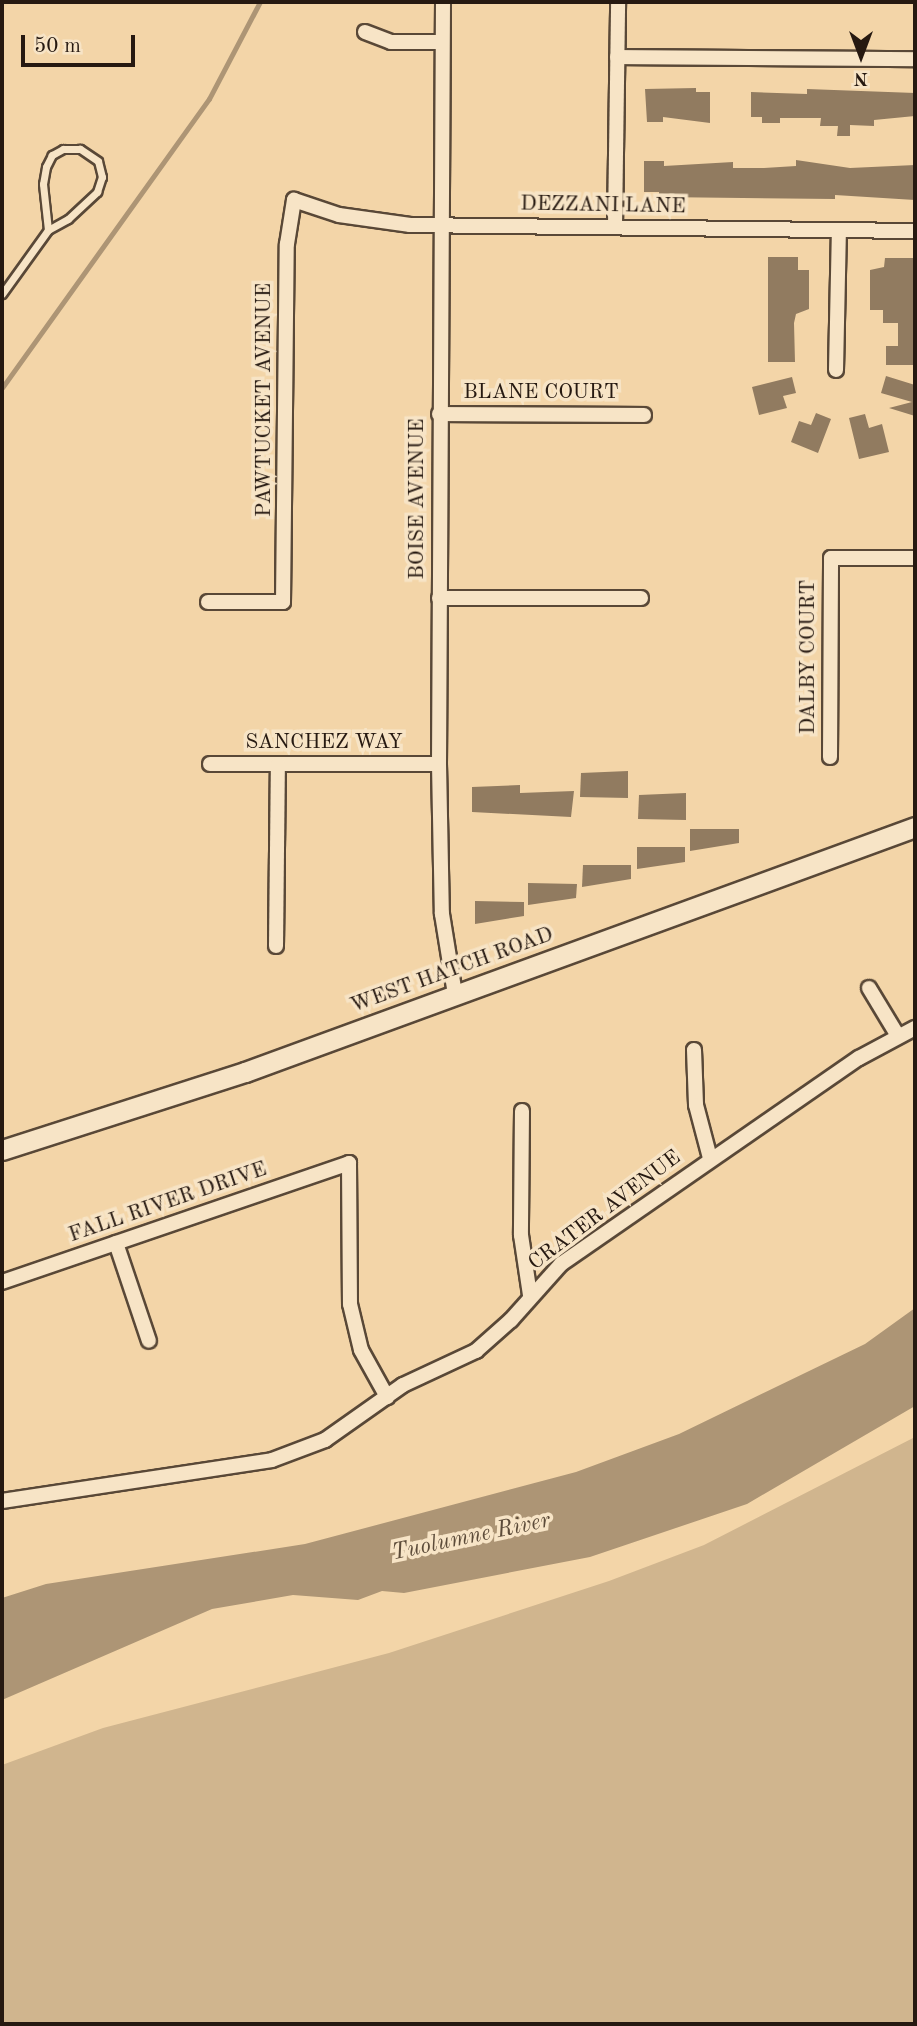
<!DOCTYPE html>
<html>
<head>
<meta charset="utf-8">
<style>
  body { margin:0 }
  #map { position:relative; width:917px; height:2026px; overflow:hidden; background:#f3d5a8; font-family:"Old Standard TT",serif }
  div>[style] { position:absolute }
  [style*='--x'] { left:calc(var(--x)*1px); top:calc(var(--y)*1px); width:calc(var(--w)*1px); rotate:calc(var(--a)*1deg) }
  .green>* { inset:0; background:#d0b58e }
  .water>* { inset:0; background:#ad9575 }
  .stream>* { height:4.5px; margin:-2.25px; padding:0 2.25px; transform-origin:2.25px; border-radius:2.25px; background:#ad9575 }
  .building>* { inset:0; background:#917b60 }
  .roads { filter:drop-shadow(2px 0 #594837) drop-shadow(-2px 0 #594837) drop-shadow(0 2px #594837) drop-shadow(0 -2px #594837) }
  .service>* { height:7px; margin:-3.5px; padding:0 3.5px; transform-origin:3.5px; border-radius:3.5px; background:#f7e4c6 }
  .minor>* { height:14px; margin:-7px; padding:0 7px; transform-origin:7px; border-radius:7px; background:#f7e4c6 }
  .secondary>* { height:19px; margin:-9.5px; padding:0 9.5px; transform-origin:9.5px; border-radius:9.5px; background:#f7e4c6 }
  span { translate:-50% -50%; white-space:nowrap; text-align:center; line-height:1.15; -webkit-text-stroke:7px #f7e4c6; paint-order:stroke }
  .street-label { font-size:21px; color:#261911 }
  .water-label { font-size:23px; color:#5c4b39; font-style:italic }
  .frame { position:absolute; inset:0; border:4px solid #261911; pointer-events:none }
  .north { position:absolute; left:826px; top:21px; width:70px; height:70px; -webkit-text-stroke:5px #f7e4c6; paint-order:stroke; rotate:180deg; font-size:19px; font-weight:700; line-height:28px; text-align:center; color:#261911 }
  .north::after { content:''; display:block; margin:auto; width:24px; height:32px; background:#261911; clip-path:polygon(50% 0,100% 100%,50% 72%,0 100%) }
  .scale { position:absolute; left:21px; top:35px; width:114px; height:32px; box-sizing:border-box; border:4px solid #261911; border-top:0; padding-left:9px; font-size:21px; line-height:24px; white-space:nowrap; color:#261911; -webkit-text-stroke:5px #f7e4c6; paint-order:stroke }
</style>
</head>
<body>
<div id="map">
  <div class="green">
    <i style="clip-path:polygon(915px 1437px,915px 2024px,2px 2024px,2px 1765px,103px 1728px,389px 1653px,609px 1581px,704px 1545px)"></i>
  </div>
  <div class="water">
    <i style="clip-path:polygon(915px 1308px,915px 1406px,747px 1504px,590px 1557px,404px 1593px,382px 1591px,358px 1600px,293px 1595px,212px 1609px,2px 1700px,2px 1598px,46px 1584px,305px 1544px,576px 1472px,679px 1434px,865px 1344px)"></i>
  </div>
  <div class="stream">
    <i style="--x:2;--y:388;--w:355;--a:-54.4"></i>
    <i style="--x:209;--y:99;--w:110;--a:-62.3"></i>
  </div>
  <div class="building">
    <i style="clip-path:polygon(696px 88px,696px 92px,710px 92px,710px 123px,663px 117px,663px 122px,647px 122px,645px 89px)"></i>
    <i style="clip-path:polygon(807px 89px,915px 93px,915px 116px,874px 120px,874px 126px,850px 125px,850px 136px,837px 136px,838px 126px,820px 126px,821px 118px,780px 118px,780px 123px,762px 123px,762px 117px,751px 117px,751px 92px,807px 94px)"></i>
    <i style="clip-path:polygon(796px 160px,850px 168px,915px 165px,915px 200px,835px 195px,835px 199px,659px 197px,659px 192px,644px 192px,644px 161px,664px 161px,664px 166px,733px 162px,733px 168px,764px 168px,796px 166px)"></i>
    <i style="clip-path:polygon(768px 257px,798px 257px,798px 270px,809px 270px,809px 309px,796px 314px,794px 323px,795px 362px,768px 362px)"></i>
    <i style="clip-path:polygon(885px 258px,913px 258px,915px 365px,886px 365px,886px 346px,898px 346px,898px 323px,883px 323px,883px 310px,870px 310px,870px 270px,884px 267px)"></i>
    <i style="clip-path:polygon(886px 376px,915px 385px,915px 416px,889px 408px,912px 402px,881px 393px)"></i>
    <i style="clip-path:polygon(792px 377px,796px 393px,783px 396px,787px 408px,759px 415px,752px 387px)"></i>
    <i style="clip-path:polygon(816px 413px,831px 419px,818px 453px,791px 442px,799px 421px,811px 425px)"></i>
    <i style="clip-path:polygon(865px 414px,869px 428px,882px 424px,889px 452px,859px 459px,849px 418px)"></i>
    <i style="clip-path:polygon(628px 771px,628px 798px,580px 797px,581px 773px)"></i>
    <i style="clip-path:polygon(520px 785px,520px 793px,574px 791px,571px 817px,472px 812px,472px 787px)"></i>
    <i style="clip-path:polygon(686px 793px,686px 820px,638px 819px,639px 795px)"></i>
    <i style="clip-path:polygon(690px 829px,739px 829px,739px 843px,690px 851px)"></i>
    <i style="clip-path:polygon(637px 847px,685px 847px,685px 862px,637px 869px)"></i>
    <i style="clip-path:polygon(583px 865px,631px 865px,631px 879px,582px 887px)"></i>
    <i style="clip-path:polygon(528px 883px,577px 884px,576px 898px,528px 905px)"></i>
    <i style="clip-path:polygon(475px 901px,524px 902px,524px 916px,475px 924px)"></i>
  </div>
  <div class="roads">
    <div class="service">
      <i style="--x:2;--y:294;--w:79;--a:-54.3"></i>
      <i style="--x:48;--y:230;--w:23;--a:-29"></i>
      <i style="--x:68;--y:219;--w:40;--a:-43"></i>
      <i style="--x:97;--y:192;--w:16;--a:-72"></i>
      <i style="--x:102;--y:177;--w:16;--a:-104"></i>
      <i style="--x:98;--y:161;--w:22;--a:-146"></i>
      <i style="--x:80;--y:149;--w:17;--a:180"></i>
      <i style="--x:63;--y:149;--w:13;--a:151"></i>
      <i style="--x:52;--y:155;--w:13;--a:117"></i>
      <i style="--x:46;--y:167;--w:17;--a:100"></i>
      <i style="--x:43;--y:184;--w:46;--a:83.8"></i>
    </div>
    <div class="minor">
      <i style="--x:443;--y:2;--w:762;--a:90.3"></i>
      <i style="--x:439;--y:764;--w:150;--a:88.9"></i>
      <i style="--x:442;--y:914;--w:81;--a:80.8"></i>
      <i style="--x:365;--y:32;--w:28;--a:21"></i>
      <i style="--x:391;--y:42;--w:51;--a:0"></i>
      <i style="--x:617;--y:57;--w:298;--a:0.4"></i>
      <i style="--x:615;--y:226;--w:224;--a:-89.2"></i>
      <i style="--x:836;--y:370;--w:140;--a:-88.8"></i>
      <i style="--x:439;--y:414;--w:205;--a:0.3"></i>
      <i style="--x:439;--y:598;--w:202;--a:0"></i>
      <i style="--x:208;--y:602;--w:75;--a:0"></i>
      <i style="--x:283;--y:602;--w:358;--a:-89.4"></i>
      <i style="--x:287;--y:244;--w:45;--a:-81"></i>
      <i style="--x:294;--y:200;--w:47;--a:18.4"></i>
      <i style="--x:339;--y:215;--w:72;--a:8"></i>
      <i style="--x:410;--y:225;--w:505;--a:0.68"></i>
      <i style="--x:830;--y:757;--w:199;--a:-89.7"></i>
      <i style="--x:831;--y:558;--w:84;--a:0"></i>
      <i style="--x:210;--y:764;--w:229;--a:0"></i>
      <i style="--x:276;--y:946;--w:182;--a:-89.4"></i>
      <i style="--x:869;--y:988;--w:56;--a:58.9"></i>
      <i style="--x:694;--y:1050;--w:55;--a:87.9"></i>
      <i style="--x:696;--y:1105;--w:55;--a:75.2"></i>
      <i style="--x:522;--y:1111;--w:124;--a:90.5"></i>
      <i style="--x:521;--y:1235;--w:61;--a:81.5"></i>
      <i style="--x:116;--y:1243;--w:103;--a:71.4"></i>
      <i style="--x:2;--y:1282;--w:367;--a:-18.9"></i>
      <i style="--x:349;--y:1163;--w:141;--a:89.6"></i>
      <i style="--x:350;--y:1304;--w:47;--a:76.6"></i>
      <i style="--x:361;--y:1350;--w:54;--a:61"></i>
      <i style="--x:2;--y:1501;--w:273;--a:-8.6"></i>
      <i style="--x:272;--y:1460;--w:57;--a:-20.7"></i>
      <i style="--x:325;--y:1440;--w:95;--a:-35.2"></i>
      <i style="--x:403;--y:1385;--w:81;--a:-25"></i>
      <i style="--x:476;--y:1351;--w:47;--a:-41.5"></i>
      <i style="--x:511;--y:1320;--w:75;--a:-48.2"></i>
      <i style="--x:561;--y:1264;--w:362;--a:-34.7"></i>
      <i style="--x:859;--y:1058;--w:64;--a:-28.2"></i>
    </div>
    <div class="secondary">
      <i style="--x:2;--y:1150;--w:255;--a:-17.8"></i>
      <i style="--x:245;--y:1072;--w:713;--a:-20.09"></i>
    </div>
  </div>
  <div class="street-label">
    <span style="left:603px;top:206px;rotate:1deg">DEZZANI LANE</span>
    <span style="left:541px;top:393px">BLANE COURT</span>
    <span style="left:265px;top:400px;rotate:-90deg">PAWTUCKET AVENUE</span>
    <span style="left:418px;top:499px;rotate:-90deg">BOISE AVENUE</span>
    <span style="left:809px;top:657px;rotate:-90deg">DALBY COURT</span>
    <span style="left:324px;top:743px">SANCHEZ WAY</span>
    <span style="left:452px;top:971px;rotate:-20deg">WEST HATCH ROAD</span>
    <span style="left:168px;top:1203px;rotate:-19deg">FALL RIVER DRIVE</span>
    <span style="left:605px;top:1211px;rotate:-37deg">CRATER AVENUE</span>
  </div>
  <div class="water-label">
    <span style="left:471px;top:1537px;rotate:-12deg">Tuolumne River</span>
  </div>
  <div class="frame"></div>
  <div class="north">N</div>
  <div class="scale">50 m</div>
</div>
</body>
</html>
